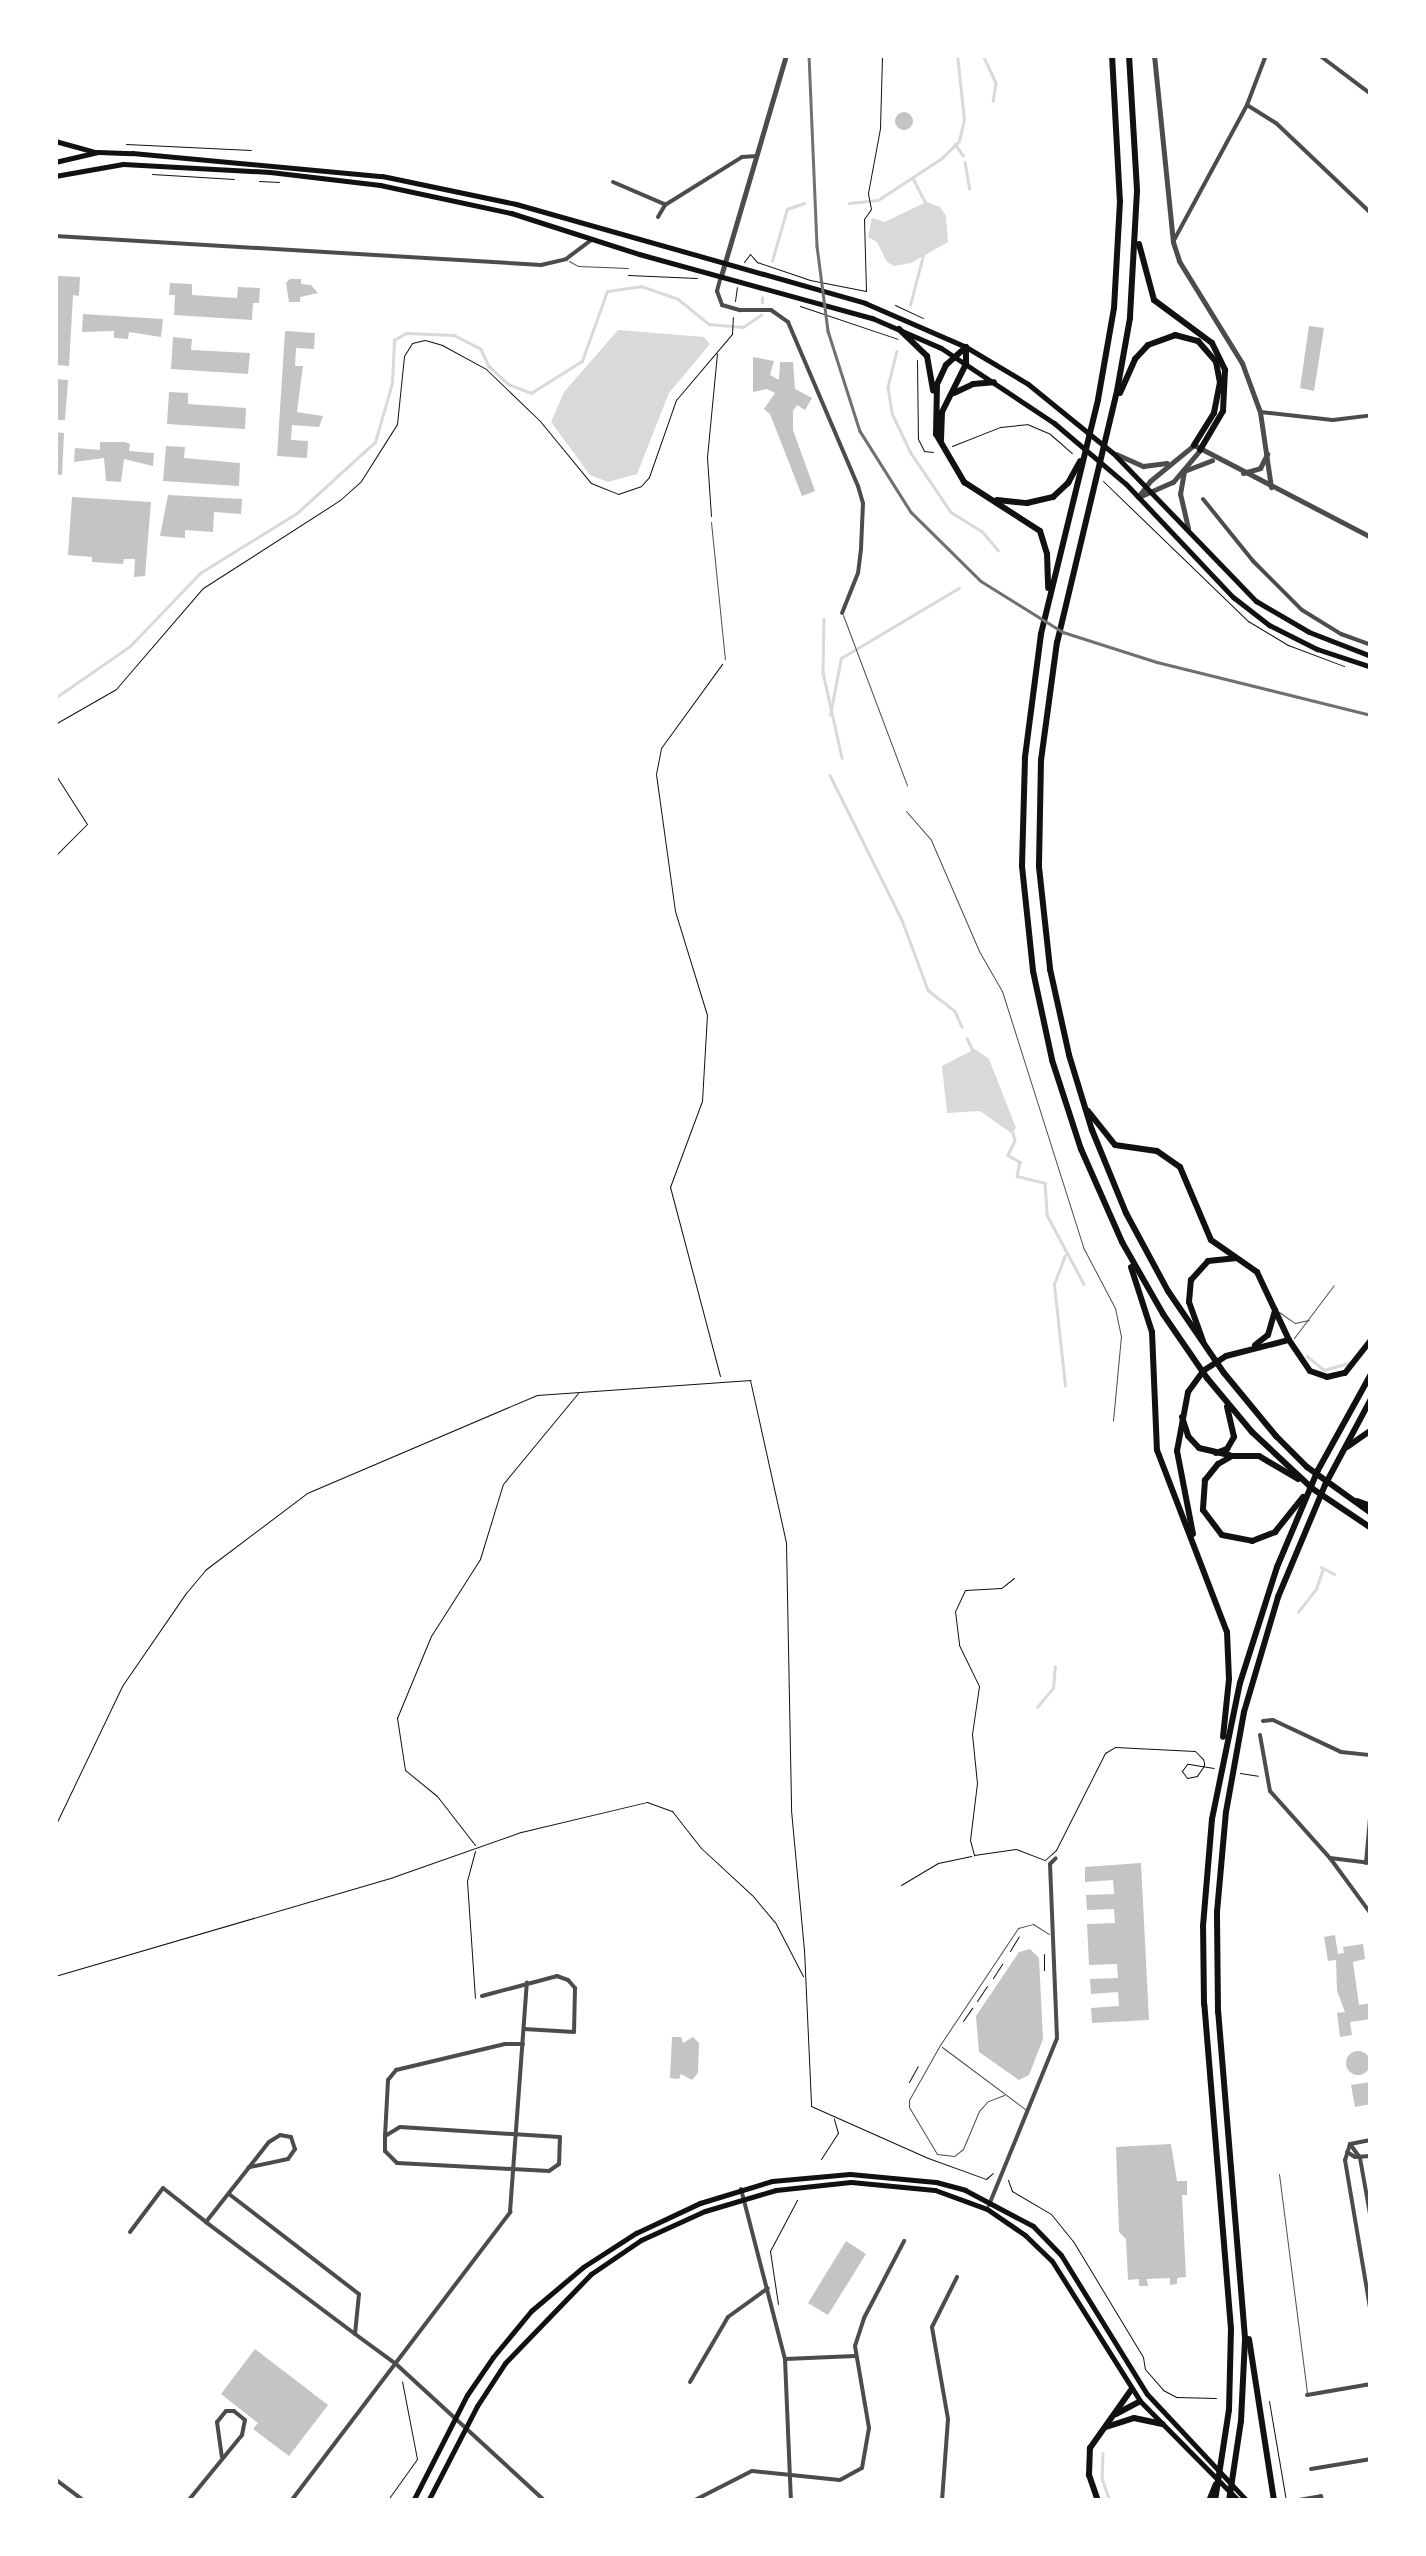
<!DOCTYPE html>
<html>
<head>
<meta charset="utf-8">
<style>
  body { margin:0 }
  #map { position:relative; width:1426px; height:2556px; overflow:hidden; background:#fff; font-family:Rubik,sans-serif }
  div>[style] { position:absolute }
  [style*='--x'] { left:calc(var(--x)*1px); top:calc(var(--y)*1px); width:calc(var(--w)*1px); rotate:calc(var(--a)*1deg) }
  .water>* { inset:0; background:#d9d9d9 }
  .stream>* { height:2.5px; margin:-1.25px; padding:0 1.25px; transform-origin:1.25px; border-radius:1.25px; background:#d9d9d9 }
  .building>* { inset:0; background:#c4c4c4 }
  .round { border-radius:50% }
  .path>* { height:1px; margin:-0.5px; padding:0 0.5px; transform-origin:0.5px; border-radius:0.5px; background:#111 }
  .service>* { height:1px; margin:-0.5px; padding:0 0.5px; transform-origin:0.5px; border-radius:0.5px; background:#4c4c4c }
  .minor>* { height:4px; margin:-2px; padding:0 2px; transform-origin:2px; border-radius:2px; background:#4c4c4c }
  .tertiary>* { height:5px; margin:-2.5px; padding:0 2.5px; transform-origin:2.5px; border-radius:2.5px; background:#4c4c4c }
  .secondary>* { height:5px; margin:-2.5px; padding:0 2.5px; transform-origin:2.5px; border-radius:2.5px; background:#111 }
  .trunk>* { height:6px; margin:-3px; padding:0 3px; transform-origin:3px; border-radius:3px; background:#111 }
  .rail>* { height:2.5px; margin:-1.25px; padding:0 1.25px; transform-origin:1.25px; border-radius:1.25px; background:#707070 }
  span { translate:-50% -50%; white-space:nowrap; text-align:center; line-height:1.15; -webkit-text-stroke:9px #fff; paint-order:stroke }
  .frame { position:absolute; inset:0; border:58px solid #fff; pointer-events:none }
</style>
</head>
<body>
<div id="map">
  <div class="water">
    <i style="clip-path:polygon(926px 202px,940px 207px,946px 216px,948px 242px,911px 263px,894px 266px,887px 262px,877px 242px,868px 237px,872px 218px,885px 222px)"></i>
    <i style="clip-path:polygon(618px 330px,704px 337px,710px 344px,669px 393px,637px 474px,608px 482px,590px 475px,551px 422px,564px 392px)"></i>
    <i style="clip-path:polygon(975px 1049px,989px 1059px,1016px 1128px,1011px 1133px,980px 1111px,947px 1113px,942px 1066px)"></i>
  </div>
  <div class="stream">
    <i style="--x:983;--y:55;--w:31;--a:65"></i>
    <i style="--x:996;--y:83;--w:18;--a:99"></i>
    <i style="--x:955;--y:144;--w:14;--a:54"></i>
    <i style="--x:965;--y:162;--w:27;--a:80"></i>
    <i style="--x:913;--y:178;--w:27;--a:63"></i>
    <i style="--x:849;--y:203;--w:29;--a:-6"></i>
    <i style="--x:878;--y:200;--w:77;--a:-33.3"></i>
    <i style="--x:942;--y:158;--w:24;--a:-45"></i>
    <i style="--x:959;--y:141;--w:22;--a:-77"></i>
    <i style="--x:964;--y:120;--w:65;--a:-96.1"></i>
    <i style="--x:772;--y:261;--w:54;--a:-73.9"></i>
    <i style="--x:787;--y:209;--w:18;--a:-19"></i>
    <i style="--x:762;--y:303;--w:5;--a:-90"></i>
    <i style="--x:910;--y:305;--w:52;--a:-75.4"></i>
    <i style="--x:897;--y:351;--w:37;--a:104"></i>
    <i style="--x:888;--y:387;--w:26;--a:81"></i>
    <i style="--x:892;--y:413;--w:44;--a:64.6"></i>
    <i style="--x:911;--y:453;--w:71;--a:55.9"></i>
    <i style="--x:951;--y:512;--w:36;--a:32"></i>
    <i style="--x:982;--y:531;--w:25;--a:50"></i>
    <i style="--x:824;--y:619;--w:53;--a:91.1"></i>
    <i style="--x:823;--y:672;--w:88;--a:77.5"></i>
    <i style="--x:55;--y:698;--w:91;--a:-34.7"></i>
    <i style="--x:130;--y:646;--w:101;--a:-46.2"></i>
    <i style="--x:200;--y:573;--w:114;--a:-31.7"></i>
    <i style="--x:297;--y:513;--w:105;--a:-42.3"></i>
    <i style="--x:375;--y:442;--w:61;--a:-73.9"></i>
    <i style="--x:392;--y:383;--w:43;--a:-87.3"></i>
    <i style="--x:394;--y:340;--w:14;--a:-30"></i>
    <i style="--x:406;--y:333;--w:48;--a:2.4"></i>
    <i style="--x:454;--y:335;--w:30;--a:27"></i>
    <i style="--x:481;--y:349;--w:19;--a:65"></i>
    <i style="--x:489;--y:366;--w:26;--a:43"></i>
    <i style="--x:508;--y:384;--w:25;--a:21"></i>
    <i style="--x:531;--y:393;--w:60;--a:-32.1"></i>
    <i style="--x:582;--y:361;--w:74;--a:-70.3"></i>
    <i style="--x:607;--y:291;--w:34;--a:-8"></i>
    <i style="--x:641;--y:286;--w:39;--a:19"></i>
    <i style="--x:678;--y:299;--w:40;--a:39"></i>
    <i style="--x:709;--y:324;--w:34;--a:5"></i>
    <i style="--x:743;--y:327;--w:22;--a:-34"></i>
    <i style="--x:830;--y:715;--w:58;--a:-79.1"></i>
    <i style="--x:841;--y:658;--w:137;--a:-30.7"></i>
    <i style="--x:830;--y:775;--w:162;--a:63.6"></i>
    <i style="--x:902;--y:920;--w:75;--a:69.6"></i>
    <i style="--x:928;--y:990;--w:34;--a:38"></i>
    <i style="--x:955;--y:1011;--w:17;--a:66"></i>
    <i style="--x:967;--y:1038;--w:14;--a:65"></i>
    <i style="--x:1012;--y:1129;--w:12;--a:76"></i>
    <i style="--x:1015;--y:1141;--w:16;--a:117"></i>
    <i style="--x:1008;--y:1155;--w:14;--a:30"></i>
    <i style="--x:1020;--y:1162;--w:14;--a:102"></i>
    <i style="--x:1017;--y:1176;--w:29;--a:14"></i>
    <i style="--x:1045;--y:1183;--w:32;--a:86"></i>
    <i style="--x:1047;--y:1215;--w:78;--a:61.8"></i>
    <i style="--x:1307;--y:1356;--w:22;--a:39"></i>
    <i style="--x:1324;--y:1370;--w:25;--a:-16"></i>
    <i style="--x:1065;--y:1386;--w:103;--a:-96.2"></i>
    <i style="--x:1054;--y:1284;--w:30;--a:-69"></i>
    <i style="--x:1321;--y:1567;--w:15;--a:28"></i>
    <i style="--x:1298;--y:1612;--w:29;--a:-52"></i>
    <i style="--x:1316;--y:1589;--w:21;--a:-71"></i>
    <i style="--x:1037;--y:1707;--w:25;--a:-50"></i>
    <i style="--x:1053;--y:1688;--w:21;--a:-85"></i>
    <i style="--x:1103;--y:2453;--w:25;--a:92"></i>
    <i style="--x:1102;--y:2478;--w:24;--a:71"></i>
  </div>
  <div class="building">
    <i class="round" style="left:895px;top:112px;width:18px;height:18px"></i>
    <i style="clip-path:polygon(58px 276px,80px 277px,79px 296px,73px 295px,69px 366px,55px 365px)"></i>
    <i style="clip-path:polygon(290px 279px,301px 279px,301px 284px,311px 285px,318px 293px,300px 297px,300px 302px,289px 302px,286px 283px)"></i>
    <i style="clip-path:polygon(170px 283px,192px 284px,192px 295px,237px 298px,238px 287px,260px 288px,259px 303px,253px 303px,252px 320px,174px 315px,175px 295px,169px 295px)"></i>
    <i style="clip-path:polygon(83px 314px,163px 319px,161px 337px,129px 332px,128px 339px,114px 338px,114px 331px,82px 332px)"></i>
    <i style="clip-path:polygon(1309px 326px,1324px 328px,1314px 391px,1300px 388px)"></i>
    <i style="clip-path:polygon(285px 331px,315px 333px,314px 349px,296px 348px,295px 366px,303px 366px,297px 412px,323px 416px,319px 427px,292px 425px,291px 440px,308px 441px,307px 458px,277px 456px)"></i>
    <i style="clip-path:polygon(173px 337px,192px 339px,191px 350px,250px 353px,248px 374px,171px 369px)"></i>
    <i style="clip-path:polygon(753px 357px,774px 361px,770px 375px,779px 380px,780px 362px,793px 362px,795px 389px,812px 398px,805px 410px,797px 405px,793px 411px,793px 430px,815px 491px,802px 496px,770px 414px,764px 409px,775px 393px,767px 389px,753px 392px)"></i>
    <i style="clip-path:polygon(55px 379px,68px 380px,65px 420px,55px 420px)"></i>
    <i style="clip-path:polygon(169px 392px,188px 393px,188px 404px,246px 408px,245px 429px,167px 424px)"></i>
    <i style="clip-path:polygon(55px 432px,64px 433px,62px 475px,55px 474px)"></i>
    <i style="clip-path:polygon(100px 442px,125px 442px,130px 444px,129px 451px,154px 453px,153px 466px,124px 459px,121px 482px,106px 481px,104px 458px,74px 462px,75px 448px,100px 450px)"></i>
    <i style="clip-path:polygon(166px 446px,185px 447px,184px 458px,240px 463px,239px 486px,163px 481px)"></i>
    <i style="clip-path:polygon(168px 495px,242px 499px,241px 514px,214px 512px,213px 532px,185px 530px,185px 538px,160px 536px)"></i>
    <i style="clip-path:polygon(72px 497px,151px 502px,145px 576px,134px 577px,135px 559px,124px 559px,123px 564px,92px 562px,92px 557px,68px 555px)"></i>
    <i style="clip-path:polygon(1141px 1863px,1149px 2020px,1092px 2023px,1091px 2008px,1119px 2006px,1118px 1992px,1091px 1994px,1090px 1979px,1118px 1978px,1117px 1964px,1089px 1965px,1087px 1924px,1115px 1923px,1114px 1909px,1087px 1910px,1086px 1895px,1114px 1894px,1113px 1880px,1085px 1882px,1085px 1867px)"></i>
    <i style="clip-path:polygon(1335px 1935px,1338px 1954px,1344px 1953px,1343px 1947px,1363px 1944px,1365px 1959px,1353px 1962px,1359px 2005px,1371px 2003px,1371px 2019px,1350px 2022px,1352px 2035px,1340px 2037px,1337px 2013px,1345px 2012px,1337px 1991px,1336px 1960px,1328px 1961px,1324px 1937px)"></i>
    <i style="clip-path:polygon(1030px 1949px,1039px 1958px,1043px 2039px,1029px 2075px,1019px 2080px,979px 2052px,976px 2016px,1019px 1952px)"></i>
    <i style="clip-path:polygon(672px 2037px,681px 2037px,683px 2043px,693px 2037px,699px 2043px,698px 2073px,692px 2080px,681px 2074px,679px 2079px,670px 2078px)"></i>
    <i class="round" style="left:1346px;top:2051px;width:24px;height:24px"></i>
    <i style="clip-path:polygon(1371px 2082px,1371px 2104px,1355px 2107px,1351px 2085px)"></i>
    <i style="clip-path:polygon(1171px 2144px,1177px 2181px,1187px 2181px,1187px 2195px,1182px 2195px,1186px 2277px,1177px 2278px,1177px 2284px,1170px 2285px,1170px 2278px,1147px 2279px,1148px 2286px,1139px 2286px,1139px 2279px,1128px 2280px,1126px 2239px,1119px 2232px,1116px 2147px)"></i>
    <i style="clip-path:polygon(846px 2241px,866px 2254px,828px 2315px,808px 2303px)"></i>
    <i style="clip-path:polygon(255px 2349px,328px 2405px,289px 2456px,253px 2429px,258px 2423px,221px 2394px)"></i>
  </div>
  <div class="path">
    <i style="--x:126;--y:144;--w:125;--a:2.7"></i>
    <i style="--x:152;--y:174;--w:82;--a:3.5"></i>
    <i style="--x:259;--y:181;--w:20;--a:3"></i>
    <i style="--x:744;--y:262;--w:10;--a:-53"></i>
    <i style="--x:750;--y:254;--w:11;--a:49"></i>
    <i style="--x:757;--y:262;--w:56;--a:18.8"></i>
    <i style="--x:810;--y:280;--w:57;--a:11.1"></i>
    <i style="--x:866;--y:291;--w:72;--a:-91.6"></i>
    <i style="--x:864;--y:219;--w:12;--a:-55"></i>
    <i style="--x:871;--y:209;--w:16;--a:-101"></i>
    <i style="--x:868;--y:193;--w:66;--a:-79.5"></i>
    <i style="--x:880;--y:128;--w:73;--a:-88.4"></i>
    <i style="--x:628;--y:275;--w:69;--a:2.5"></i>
    <i style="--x:735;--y:301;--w:14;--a:-82"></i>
    <i style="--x:895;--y:305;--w:31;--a:25"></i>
    <i style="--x:800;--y:306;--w:103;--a:18.6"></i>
    <i style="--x:917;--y:360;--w:79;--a:89.3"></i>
    <i style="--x:918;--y:439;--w:13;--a:63"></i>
    <i style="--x:924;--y:451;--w:9;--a:6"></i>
    <i style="--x:952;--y:446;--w:52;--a:-21.6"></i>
    <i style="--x:1000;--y:427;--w:27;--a:-6"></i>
    <i style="--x:1027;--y:424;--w:25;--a:23"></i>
    <i style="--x:1050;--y:434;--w:29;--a:41"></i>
    <i style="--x:1103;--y:481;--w:202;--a:44"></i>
    <i style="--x:1248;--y:621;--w:47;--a:31"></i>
    <i style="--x:1288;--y:645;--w:60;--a:20.6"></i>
    <i style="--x:711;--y:516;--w:59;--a:-93.9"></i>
    <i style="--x:707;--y:457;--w:104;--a:-84.5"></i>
    <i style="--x:55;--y:724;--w:70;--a:-29.8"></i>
    <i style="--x:116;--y:689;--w:133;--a:-49.3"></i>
    <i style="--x:203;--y:588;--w:163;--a:-32.7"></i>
    <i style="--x:340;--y:500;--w:28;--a:-42"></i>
    <i style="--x:361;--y:481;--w:67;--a:-57.7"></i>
    <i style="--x:397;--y:424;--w:68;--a:-84.1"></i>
    <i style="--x:404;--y:356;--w:15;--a:-58"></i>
    <i style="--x:412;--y:343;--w:13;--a:-13"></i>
    <i style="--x:425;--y:340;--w:18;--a:16"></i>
    <i style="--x:442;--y:345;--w:50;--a:28.6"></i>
    <i style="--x:486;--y:369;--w:75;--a:43.9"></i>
    <i style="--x:540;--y:421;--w:80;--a:50.6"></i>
    <i style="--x:591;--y:483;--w:29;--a:22"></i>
    <i style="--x:618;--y:494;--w:24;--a:-19"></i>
    <i style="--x:641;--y:486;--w:12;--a:-48"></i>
    <i style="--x:649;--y:477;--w:82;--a:-70.7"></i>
    <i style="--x:676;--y:400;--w:87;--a:-49.7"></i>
    <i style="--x:732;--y:334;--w:17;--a:-87"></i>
    <i style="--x:55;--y:774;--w:59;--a:57.4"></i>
    <i style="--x:87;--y:824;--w:45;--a:135"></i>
    <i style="--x:720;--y:1376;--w:196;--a:-104.8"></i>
    <i style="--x:670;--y:1187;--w:92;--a:-69.6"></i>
    <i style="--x:702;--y:1101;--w:86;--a:-86.7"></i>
    <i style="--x:707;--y:1015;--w:109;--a:-107.1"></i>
    <i style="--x:675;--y:911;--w:138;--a:-97.9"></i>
    <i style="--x:656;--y:774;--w:26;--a:-79"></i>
    <i style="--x:661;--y:748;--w:104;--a:-54"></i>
    <i style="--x:1014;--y:1578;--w:16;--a:142"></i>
    <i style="--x:1001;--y:1588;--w:36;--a:177"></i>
    <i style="--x:965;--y:1590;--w:23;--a:115"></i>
    <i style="--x:955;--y:1611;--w:34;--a:83"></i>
    <i style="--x:959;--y:1645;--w:46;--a:64"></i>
    <i style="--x:979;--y:1686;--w:49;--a:98.3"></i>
    <i style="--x:972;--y:1734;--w:49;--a:84.2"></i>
    <i style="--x:977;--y:1783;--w:57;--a:97"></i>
    <i style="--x:970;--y:1840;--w:16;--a:75"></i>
    <i style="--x:974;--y:1855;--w:42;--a:-8.1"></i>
    <i style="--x:1016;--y:1849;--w:31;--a:21"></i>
    <i style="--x:1045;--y:1860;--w:15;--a:-42"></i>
    <i style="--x:1056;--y:1850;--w:109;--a:-63.2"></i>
    <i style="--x:1105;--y:1753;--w:12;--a:-31"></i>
    <i style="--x:1115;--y:1747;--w:80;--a:2.9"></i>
    <i style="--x:1195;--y:1751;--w:11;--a:45"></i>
    <i style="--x:1203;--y:1759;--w:3;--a:72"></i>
    <i style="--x:1204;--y:1762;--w:3;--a:90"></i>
    <i style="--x:1204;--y:1765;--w:2;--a:117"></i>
    <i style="--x:1203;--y:1767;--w:11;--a:124"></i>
    <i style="--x:1197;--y:1776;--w:10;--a:169"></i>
    <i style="--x:1187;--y:1778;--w:9;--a:-126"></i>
    <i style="--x:1182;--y:1771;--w:9;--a:-54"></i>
    <i style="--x:1187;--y:1764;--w:2;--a:0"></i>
    <i style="--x:1189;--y:1764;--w:25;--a:9"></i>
    <i style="--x:1240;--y:1773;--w:18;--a:9"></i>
    <i style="--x:55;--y:1826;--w:155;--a:-64.4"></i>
    <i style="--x:122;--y:1686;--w:113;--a:-55.5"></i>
    <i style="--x:186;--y:1593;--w:30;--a:-50"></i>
    <i style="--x:205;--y:1570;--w:128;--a:-37"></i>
    <i style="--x:307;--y:1493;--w:250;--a:-23.1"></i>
    <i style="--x:537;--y:1395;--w:214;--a:-4"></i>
    <i style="--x:750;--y:1380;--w:167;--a:77.5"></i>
    <i style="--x:786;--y:1543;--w:267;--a:88.9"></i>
    <i style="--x:791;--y:1810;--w:140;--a:84.7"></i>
    <i style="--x:804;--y:1949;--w:157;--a:87.4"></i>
    <i style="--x:811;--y:2106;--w:128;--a:24"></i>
    <i style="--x:928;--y:2158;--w:62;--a:19.9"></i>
    <i style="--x:986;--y:2179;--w:9;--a:-41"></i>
    <i style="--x:475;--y:1845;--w:62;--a:-127.8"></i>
    <i style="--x:437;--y:1796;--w:41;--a:-140.9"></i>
    <i style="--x:405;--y:1770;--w:53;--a:-98.7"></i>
    <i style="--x:397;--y:1718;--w:89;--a:-67.5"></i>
    <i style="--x:431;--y:1636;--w:91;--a:-57.5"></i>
    <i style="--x:480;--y:1559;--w:78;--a:-73"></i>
    <i style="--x:503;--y:1484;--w:118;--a:-50.5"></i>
    <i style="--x:475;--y:1851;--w:31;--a:105"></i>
    <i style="--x:467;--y:1881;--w:117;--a:86.1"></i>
    <i style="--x:901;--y:1885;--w:43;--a:-30.7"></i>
    <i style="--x:938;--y:1863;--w:34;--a:-12"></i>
    <i style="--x:1010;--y:1951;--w:17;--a:-59"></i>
    <i style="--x:1044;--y:1954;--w:16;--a:90"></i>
    <i style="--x:55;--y:1976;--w:352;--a:-16.3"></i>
    <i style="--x:393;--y:1877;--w:136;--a:-19.4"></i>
    <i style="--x:521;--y:1832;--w:130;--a:-13.4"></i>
    <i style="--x:647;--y:1802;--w:27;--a:20"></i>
    <i style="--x:672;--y:1811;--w:47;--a:51.9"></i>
    <i style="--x:701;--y:1848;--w:69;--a:42.7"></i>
    <i style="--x:752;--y:1895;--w:35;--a:50"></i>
    <i style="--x:775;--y:1922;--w:61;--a:62.6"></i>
    <i style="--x:993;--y:1978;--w:17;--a:-57"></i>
    <i style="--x:977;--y:2001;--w:18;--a:-56"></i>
    <i style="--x:963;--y:2021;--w:16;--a:-55"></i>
    <i style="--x:909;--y:2082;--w:18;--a:-61"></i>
    <i style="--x:821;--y:2159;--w:31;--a:-57"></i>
    <i style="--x:838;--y:2133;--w:15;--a:-106"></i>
    <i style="--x:1008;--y:2180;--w:12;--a:70"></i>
    <i style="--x:1012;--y:2191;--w:45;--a:30.5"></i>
    <i style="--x:1051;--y:2214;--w:35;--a:51"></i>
    <i style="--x:1073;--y:2241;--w:135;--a:58.9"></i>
    <i style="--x:1143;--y:2357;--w:12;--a:81"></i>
    <i style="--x:1145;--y:2369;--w:28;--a:49"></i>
    <i style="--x:1163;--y:2390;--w:15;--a:28"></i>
    <i style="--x:1176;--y:2397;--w:40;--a:1.4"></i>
    <i style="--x:778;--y:2304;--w:54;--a:-98.6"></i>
    <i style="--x:770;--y:2251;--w:58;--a:-62.1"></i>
    <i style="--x:1269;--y:2401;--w:100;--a:80.3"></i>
    <i style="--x:387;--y:2501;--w:52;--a:-54.5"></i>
    <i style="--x:417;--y:2459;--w:79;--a:-100.9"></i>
  </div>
  <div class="service">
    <i style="--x:569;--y:261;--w:10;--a:29"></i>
    <i style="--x:578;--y:266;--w:50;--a:2.3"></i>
    <i style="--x:711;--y:522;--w:138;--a:84.2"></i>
    <i style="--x:843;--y:615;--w:182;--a:69.4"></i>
    <i style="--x:906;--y:811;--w:38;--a:49"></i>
    <i style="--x:931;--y:840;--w:121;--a:66.6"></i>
    <i style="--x:979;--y:951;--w:46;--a:60.1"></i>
    <i style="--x:1002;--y:991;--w:271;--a:72.4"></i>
    <i style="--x:1084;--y:1249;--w:67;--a:62.3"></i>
    <i style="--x:1115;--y:1308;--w:29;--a:78"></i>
    <i style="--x:1121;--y:1336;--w:85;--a:95.4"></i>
    <i style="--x:1279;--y:1312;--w:19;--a:35"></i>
    <i style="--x:1295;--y:1323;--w:14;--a:-12"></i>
    <i style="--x:1294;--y:1338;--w:66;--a:-53"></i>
    <i style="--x:942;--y:2047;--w:104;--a:36.8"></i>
    <i style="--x:1004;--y:2095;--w:17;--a:159"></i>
    <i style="--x:988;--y:2101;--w:13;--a:132"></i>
    <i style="--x:979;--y:2111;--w:41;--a:112.8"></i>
    <i style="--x:963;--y:2149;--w:11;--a:142"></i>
    <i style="--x:954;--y:2156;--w:17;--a:-173"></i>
    <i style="--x:937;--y:2154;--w:55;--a:-120.8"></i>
    <i style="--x:909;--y:2107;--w:7;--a:-90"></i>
    <i style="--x:909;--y:2100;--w:63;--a:-60.6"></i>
    <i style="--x:940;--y:2045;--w:141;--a:-56.3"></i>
    <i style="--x:1018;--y:1928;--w:16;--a:-15"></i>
    <i style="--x:1033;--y:1924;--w:19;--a:32"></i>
    <i style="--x:1279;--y:2174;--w:222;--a:82.7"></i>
  </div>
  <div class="minor">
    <i style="--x:1319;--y:55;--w:65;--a:36.9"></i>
    <i style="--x:1247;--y:105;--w:34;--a:32"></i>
    <i style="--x:1276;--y:123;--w:131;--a:43.5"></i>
    <i style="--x:613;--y:182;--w:56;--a:23.3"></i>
    <i style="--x:658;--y:217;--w:14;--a:-60"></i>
    <i style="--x:665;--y:205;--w:91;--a:-31.9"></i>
    <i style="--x:742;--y:157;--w:15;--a:-4"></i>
    <i style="--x:55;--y:236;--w:487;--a:3.4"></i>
    <i style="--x:541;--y:265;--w:26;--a:-13"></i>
    <i style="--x:566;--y:259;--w:31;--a:-37"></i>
    <i style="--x:1173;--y:242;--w:156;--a:-61.6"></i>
    <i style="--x:1247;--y:105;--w:53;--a:-69.2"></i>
    <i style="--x:721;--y:276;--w:16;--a:105"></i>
    <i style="--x:717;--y:291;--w:15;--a:70"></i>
    <i style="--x:722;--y:305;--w:19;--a:16"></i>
    <i style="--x:740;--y:310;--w:31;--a:0"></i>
    <i style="--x:771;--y:310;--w:21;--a:35"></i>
    <i style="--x:788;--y:322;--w:178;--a:66.9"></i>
    <i style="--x:858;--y:486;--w:18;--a:74"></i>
    <i style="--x:863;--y:503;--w:46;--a:92.5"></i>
    <i style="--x:861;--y:549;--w:24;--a:97"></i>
    <i style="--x:858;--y:573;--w:43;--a:111.8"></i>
    <i style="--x:1260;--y:412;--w:73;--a:6.3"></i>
    <i style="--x:1333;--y:420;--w:38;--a:-7"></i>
    <i style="--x:1203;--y:499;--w:80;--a:51.1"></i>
    <i style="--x:1253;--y:561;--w:69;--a:45"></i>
    <i style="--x:1302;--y:610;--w:46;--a:31.6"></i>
    <i style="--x:1341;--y:634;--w:32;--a:20"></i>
    <i style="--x:1263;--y:1721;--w:10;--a:-6"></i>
    <i style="--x:1273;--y:1720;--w:75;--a:25.2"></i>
    <i style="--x:1341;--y:1752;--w:30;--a:6"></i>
    <i style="--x:1260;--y:1735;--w:57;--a:79.9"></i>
    <i style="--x:1270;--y:1791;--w:90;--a:48.2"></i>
    <i style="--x:1330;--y:1858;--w:69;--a:53.8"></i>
    <i style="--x:1330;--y:1858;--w:41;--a:7"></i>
    <i style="--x:1366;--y:1863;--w:56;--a:-84.9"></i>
    <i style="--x:482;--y:1996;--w:78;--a:-14.9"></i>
    <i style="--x:557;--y:1976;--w:12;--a:20"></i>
    <i style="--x:568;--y:1980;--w:11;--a:49"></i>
    <i style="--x:575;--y:1988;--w:44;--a:91.3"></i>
    <i style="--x:574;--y:2032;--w:50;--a:-176.6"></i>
    <i style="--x:400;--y:2127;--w:160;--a:3.6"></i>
    <i style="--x:560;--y:2137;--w:27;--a:92"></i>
    <i style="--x:559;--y:2164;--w:12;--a:145"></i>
    <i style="--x:549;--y:2171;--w:152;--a:-177"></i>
    <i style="--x:397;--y:2163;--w:17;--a:-135"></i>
    <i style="--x:385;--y:2151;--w:15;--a:-90"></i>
    <i style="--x:385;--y:2136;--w:17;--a:-31"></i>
    <i style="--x:385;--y:2136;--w:56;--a:-86.9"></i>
    <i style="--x:388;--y:2080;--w:13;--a:-51"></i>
    <i style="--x:396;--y:2070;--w:112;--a:-13.4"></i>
    <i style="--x:505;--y:2044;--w:18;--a:0"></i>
    <i style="--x:1350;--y:2144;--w:17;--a:107"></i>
    <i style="--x:1345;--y:2160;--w:156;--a:80.4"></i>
    <i style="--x:1350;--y:2144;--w:17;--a:54"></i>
    <i style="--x:1360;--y:2158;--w:63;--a:79.9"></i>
    <i style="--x:1350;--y:2144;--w:21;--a:-11"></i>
    <i style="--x:1347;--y:2152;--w:9;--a:32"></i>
    <i style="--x:1355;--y:2157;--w:16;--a:-4"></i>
    <i style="--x:741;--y:2189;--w:176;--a:75.5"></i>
    <i style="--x:785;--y:2359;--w:142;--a:87.6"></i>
    <i style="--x:229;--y:2194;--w:164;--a:37.6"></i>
    <i style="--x:359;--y:2294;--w:40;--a:95.7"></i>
    <i style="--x:355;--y:2334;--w:186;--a:-143.1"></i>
    <i style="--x:206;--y:2222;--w:102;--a:-51.8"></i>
    <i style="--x:269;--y:2142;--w:13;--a:-32"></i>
    <i style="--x:280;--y:2135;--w:11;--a:10"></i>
    <i style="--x:291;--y:2137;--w:13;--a:72"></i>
    <i style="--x:295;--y:2149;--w:12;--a:125"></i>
    <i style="--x:288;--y:2159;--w:40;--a:168"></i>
    <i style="--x:989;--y:2205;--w:180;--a:-67.8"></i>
    <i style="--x:1057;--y:2038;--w:174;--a:-92.3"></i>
    <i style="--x:1050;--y:1864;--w:8;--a:-45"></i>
    <i style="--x:130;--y:2232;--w:55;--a:-53.1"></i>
    <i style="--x:163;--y:2188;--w:55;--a:38.3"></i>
    <i style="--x:355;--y:2334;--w:51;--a:36.2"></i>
    <i style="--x:396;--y:2364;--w:202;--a:42.6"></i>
    <i style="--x:785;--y:2359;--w:70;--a:-2.5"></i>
    <i style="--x:690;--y:2382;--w:75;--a:-59.7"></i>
    <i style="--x:728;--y:2317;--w:49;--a:-35.9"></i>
    <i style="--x:1307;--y:2395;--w:65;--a:-9.8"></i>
    <i style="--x:1311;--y:2469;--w:61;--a:-9.5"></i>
    <i style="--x:55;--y:2479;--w:36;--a:37"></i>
    <i style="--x:188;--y:2501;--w:85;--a:-50.7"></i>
    <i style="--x:242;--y:2435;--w:15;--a:-79"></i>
    <i style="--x:245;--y:2420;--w:14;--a:-141"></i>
    <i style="--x:234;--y:2411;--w:8;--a:180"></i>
    <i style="--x:226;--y:2411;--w:14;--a:129"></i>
    <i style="--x:217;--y:2422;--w:35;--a:82"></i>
    <i style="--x:291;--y:2501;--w:363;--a:-52.8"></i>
    <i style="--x:510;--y:2212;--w:230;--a:-85.8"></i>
    <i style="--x:693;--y:2501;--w:66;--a:-27"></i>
    <i style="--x:752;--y:2471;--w:88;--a:5.8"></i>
    <i style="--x:840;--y:2480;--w:25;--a:-29"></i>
    <i style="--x:862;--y:2468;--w:41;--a:-80.1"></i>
    <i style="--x:869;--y:2428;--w:83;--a:-99.7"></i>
    <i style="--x:855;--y:2346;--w:29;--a:-72"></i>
    <i style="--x:864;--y:2318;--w:87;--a:-62.5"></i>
    <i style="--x:942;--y:2501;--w:82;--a:-85.8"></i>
    <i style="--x:948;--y:2419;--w:93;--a:-99.9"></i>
    <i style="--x:932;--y:2327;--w:56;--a:-63.4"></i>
    <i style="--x:1293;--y:2501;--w:28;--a:-10"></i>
    <i style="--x:1321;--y:2496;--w:5;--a:79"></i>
  </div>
  <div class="tertiary">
    <i style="--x:1154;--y:55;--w:188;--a:84.2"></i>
    <i style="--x:1173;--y:242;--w:20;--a:72"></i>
    <i style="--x:1179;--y:261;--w:120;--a:58.3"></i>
    <i style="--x:1242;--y:363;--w:52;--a:69.8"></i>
    <i style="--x:1260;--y:412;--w:76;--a:81.7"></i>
    <i style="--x:721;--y:276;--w:230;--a:-73.6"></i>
    <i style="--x:1116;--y:454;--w:30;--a:24"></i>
    <i style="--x:1143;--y:466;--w:24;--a:-7"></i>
    <i style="--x:1243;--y:473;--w:18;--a:-16"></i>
    <i style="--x:1260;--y:468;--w:16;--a:-63"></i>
    <i style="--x:1141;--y:496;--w:35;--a:-24"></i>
    <i style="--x:1173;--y:482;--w:42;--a:-49.8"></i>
    <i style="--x:1138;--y:497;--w:20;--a:-53"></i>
    <i style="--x:1150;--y:481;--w:57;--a:-39.3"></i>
    <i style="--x:1194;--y:445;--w:199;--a:27.5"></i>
    <i style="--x:1188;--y:528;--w:35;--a:-103"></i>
    <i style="--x:1180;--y:494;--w:23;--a:-80"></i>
    <i style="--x:1184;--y:471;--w:30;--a:-21"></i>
  </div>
  <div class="secondary">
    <i style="--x:55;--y:141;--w:41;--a:15.4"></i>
    <i style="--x:55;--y:162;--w:44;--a:-13.1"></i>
    <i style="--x:98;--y:152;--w:34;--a:2"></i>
    <i style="--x:132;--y:153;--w:251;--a:5.3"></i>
    <i style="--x:382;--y:176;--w:137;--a:11.8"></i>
    <i style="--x:516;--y:204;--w:363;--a:15.8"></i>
    <i style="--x:865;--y:303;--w:110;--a:23.5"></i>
    <i style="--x:966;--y:347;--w:72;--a:30.8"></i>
    <i style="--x:1028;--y:384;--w:109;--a:39.1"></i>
    <i style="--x:1113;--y:453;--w:206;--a:46"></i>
    <i style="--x:1256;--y:601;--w:61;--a:30.3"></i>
    <i style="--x:1309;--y:632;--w:66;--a:21.2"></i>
    <i style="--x:55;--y:176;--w:69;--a:-10"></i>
    <i style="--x:123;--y:164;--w:147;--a:3.1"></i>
    <i style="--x:270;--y:172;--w:111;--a:6.7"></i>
    <i style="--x:380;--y:185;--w:134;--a:12.1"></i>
    <i style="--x:511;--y:213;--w:134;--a:17.8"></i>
    <i style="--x:639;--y:254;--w:242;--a:15.4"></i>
    <i style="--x:872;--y:318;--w:75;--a:23.5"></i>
    <i style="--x:941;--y:348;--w:136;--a:33.6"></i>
    <i style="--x:1054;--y:423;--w:94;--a:40.3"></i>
    <i style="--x:1126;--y:484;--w:156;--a:46.6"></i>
    <i style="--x:1233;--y:597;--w:46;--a:37.9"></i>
    <i style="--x:1269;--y:625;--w:54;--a:26.6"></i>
    <i style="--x:1317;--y:649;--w:57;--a:18.4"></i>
    <i style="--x:413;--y:2501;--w:119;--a:-63"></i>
    <i style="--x:467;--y:2395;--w:46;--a:-55.6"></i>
    <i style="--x:493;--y:2357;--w:60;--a:-50.4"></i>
    <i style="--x:531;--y:2311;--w:68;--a:-40.2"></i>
    <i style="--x:583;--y:2267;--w:63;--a:-32.7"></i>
    <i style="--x:636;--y:2233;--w:71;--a:-25.1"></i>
    <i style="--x:700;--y:2203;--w:75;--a:-17"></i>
    <i style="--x:772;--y:2181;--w:78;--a:-5.1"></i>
    <i style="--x:850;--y:2174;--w:86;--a:5.3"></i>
    <i style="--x:936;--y:2182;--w:30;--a:15"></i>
    <i style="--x:965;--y:2190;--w:77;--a:27.9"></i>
    <i style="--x:1033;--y:2226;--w:40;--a:46"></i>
    <i style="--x:1061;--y:2255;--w:163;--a:58.3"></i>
    <i style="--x:1147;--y:2394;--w:146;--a:46.9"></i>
    <i style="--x:428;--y:2501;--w:107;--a:-62.7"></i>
    <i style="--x:477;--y:2406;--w:51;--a:-56.9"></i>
    <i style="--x:505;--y:2363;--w:124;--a:-46"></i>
    <i style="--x:591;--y:2274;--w:60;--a:-34.2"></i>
    <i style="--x:641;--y:2240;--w:70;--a:-24.4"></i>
    <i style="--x:705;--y:2211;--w:74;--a:-16.5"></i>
    <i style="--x:776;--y:2190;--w:75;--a:-6.1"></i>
    <i style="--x:851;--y:2182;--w:84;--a:5.4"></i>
    <i style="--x:935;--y:2190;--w:55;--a:20.1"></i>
    <i style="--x:987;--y:2209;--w:46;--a:34.4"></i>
    <i style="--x:1025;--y:2235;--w:37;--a:44"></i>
    <i style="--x:1052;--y:2261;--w:165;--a:57.8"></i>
    <i style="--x:1140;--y:2401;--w:141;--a:45.3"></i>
  </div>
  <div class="trunk">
    <i style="--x:1112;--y:55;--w:146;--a:86.9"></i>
    <i style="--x:1120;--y:201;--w:107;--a:93.2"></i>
    <i style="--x:1114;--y:308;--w:93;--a:99.9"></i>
    <i style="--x:1098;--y:400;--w:241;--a:103.7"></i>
    <i style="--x:1041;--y:634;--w:125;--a:97.4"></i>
    <i style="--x:1025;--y:758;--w:108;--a:91.6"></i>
    <i style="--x:1022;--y:866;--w:106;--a:84"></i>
    <i style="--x:1033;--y:971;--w:91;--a:77.9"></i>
    <i style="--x:1052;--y:1060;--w:94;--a:72"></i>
    <i style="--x:1081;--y:1149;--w:102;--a:66.2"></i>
    <i style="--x:1122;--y:1242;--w:83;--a:60.3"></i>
    <i style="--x:1163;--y:1314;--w:78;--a:55.5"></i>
    <i style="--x:1207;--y:1378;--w:70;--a:50.2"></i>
    <i style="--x:1252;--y:1432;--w:83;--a:43.1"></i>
    <i style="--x:1313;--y:1489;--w:70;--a:33.9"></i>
    <i style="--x:1129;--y:55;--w:136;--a:86.6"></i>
    <i style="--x:1137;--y:191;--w:127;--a:93.2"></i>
    <i style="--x:1130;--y:318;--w:74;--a:100.1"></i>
    <i style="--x:1117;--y:391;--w:258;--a:103.4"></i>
    <i style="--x:1057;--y:642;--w:119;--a:97.7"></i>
    <i style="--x:1041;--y:760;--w:107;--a:91.1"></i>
    <i style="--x:1039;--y:867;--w:103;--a:83.8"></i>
    <i style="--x:1050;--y:969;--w:88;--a:77.5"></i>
    <i style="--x:1069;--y:1055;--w:78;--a:73"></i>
    <i style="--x:1092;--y:1130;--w:90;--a:67.7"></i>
    <i style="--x:1126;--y:1213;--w:89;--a:61.7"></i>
    <i style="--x:1168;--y:1291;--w:99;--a:55.7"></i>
    <i style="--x:1224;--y:1373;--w:82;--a:50.5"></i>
    <i style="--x:1276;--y:1436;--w:44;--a:45"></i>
    <i style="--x:1307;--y:1467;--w:79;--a:35.7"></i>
    <i style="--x:1139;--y:244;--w:58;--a:75"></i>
    <i style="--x:1154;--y:300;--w:72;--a:36.6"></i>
    <i style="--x:1212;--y:343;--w:30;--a:64"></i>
    <i style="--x:1225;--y:370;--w:41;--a:92.8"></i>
    <i style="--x:1223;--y:411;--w:45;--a:120.5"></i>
    <i style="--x:899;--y:329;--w:39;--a:44"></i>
    <i style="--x:927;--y:356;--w:35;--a:80"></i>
    <i style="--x:966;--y:347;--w:27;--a:138"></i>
    <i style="--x:946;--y:365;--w:21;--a:115"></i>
    <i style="--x:937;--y:384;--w:50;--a:91.1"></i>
    <i style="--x:936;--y:434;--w:56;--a:59.7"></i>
    <i style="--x:964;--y:482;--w:90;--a:32.8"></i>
    <i style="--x:1040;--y:531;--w:24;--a:73"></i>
    <i style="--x:1047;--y:554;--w:34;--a:88"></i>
    <i style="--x:954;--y:393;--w:21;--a:-25"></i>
    <i style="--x:973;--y:384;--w:21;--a:-5"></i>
    <i style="--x:1120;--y:393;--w:37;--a:-66"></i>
    <i style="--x:1135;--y:359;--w:19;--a:-47"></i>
    <i style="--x:1148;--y:345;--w:29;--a:-20"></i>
    <i style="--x:1175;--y:335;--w:24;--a:15"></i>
    <i style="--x:1198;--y:341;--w:28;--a:49"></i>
    <i style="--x:1216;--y:362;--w:20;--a:79"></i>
    <i style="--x:1220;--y:382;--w:32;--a:101"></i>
    <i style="--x:1214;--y:413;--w:38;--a:122"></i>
    <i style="--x:941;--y:440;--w:28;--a:-88"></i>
    <i style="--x:942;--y:412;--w:54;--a:-63.4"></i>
    <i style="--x:966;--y:364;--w:17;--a:-90"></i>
    <i style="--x:997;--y:500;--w:30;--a:6"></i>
    <i style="--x:1027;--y:503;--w:27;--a:-13"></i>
    <i style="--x:1053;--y:497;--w:21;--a:-43"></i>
    <i style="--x:1068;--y:483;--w:25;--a:-61"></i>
    <i style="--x:1088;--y:1111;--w:43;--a:51.5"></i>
    <i style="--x:1115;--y:1145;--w:42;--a:8.1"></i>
    <i style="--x:1157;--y:1151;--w:28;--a:35"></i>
    <i style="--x:1180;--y:1167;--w:79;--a:67"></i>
    <i style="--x:1211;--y:1240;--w:56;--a:34.8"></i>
    <i style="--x:1257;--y:1272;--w:75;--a:64.8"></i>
    <i style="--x:1289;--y:1340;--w:37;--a:56"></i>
    <i style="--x:1310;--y:1371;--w:18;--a:19"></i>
    <i style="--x:1327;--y:1377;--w:18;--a:-13"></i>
    <i style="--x:1345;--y:1373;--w:42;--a:-51.8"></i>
    <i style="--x:1131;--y:1267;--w:68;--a:72.1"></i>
    <i style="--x:1152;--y:1332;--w:118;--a:87.6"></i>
    <i style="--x:1157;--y:1450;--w:195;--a:69"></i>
    <i style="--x:1227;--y:1632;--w:47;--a:87.6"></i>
    <i style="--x:1229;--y:1679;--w:58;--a:95.9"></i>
    <i style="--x:1203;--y:1341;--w:41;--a:-109.7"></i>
    <i style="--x:1189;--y:1302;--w:22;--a:-85"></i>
    <i style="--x:1191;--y:1280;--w:25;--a:-48"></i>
    <i style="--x:1208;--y:1261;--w:27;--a:-6"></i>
    <i style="--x:1255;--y:1345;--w:16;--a:-38"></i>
    <i style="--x:1268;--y:1335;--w:26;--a:-74"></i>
    <i style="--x:1182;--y:1417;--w:20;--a:72"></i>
    <i style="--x:1188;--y:1436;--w:16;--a:47"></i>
    <i style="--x:1199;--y:1448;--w:31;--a:13"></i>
    <i style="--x:1347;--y:1447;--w:29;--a:-35"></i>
    <i style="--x:1216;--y:1453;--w:12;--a:-20"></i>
    <i style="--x:1227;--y:1449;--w:14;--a:-60"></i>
    <i style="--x:1234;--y:1437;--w:31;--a:-103"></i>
    <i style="--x:1298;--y:1479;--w:45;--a:-149.5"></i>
    <i style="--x:1259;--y:1456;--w:27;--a:180"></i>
    <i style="--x:1232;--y:1456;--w:16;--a:150"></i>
    <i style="--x:1218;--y:1464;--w:21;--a:129"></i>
    <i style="--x:1205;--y:1480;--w:30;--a:94"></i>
    <i style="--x:1203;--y:1510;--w:31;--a:53"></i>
    <i style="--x:1222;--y:1535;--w:31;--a:11"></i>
    <i style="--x:1252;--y:1541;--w:25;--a:-21"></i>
    <i style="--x:1275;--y:1532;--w:45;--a:-51.3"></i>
    <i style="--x:1357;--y:1501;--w:15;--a:20"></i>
    <i style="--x:1193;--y:1534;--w:85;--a:-100.9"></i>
    <i style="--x:1177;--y:1451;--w:60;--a:-79.4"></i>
    <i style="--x:1188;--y:1392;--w:26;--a:-54"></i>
    <i style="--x:1203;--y:1371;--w:27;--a:-33"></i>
    <i style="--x:1226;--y:1356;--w:65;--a:-14.3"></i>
    <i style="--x:1249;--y:2339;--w:164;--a:81.2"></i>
    <i style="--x:1116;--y:2414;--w:27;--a:-28"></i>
    <i style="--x:1106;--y:2427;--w:29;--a:-18"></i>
    <i style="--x:1134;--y:2418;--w:29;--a:12"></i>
    <i style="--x:1098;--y:2501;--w:28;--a:-109"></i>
    <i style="--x:1089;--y:2475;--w:27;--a:-88"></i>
    <i style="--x:1090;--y:2448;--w:71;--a:-54.7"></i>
    <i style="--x:1209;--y:2501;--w:18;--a:-68"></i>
    <i style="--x:1215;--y:2501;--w:92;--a:-81.3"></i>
    <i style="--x:1229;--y:2410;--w:81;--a:-88.6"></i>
    <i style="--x:1231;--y:2329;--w:326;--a:-94.7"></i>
    <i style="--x:1204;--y:2004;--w:78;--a:-90.7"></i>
    <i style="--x:1203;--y:1926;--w:107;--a:-85.2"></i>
    <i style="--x:1212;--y:1819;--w:139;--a:-78.4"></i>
    <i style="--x:1240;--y:1683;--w:122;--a:-72.3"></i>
    <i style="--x:1277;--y:1567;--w:105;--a:-67.1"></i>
    <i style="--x:1318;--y:1470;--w:110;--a:-61.1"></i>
    <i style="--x:1229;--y:2501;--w:81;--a:-81.5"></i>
    <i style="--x:1241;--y:2421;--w:83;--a:-87.2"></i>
    <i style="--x:1245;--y:2338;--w:327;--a:-94.7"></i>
    <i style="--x:1218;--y:2012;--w:100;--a:-90.6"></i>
    <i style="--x:1217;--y:1912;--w:100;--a:-84.9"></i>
    <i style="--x:1226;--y:1812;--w:102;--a:-79.8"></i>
    <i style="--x:1244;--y:1712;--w:120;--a:-73.5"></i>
    <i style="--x:1278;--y:1597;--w:121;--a:-67.2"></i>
    <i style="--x:1325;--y:1485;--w:98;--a:-61.9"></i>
  </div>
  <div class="rail">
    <i style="--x:809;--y:55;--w:191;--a:87.6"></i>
    <i style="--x:817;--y:246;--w:86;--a:82.6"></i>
    <i style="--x:828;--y:331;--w:105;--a:72.3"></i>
    <i style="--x:860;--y:431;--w:96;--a:57.8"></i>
    <i style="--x:911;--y:512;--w:98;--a:44.6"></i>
    <i style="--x:981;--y:581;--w:97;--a:31.9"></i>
    <i style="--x:1063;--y:632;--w:99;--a:17.7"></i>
    <i style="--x:1157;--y:662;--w:220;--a:13.9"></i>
  </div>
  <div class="frame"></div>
</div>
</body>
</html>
